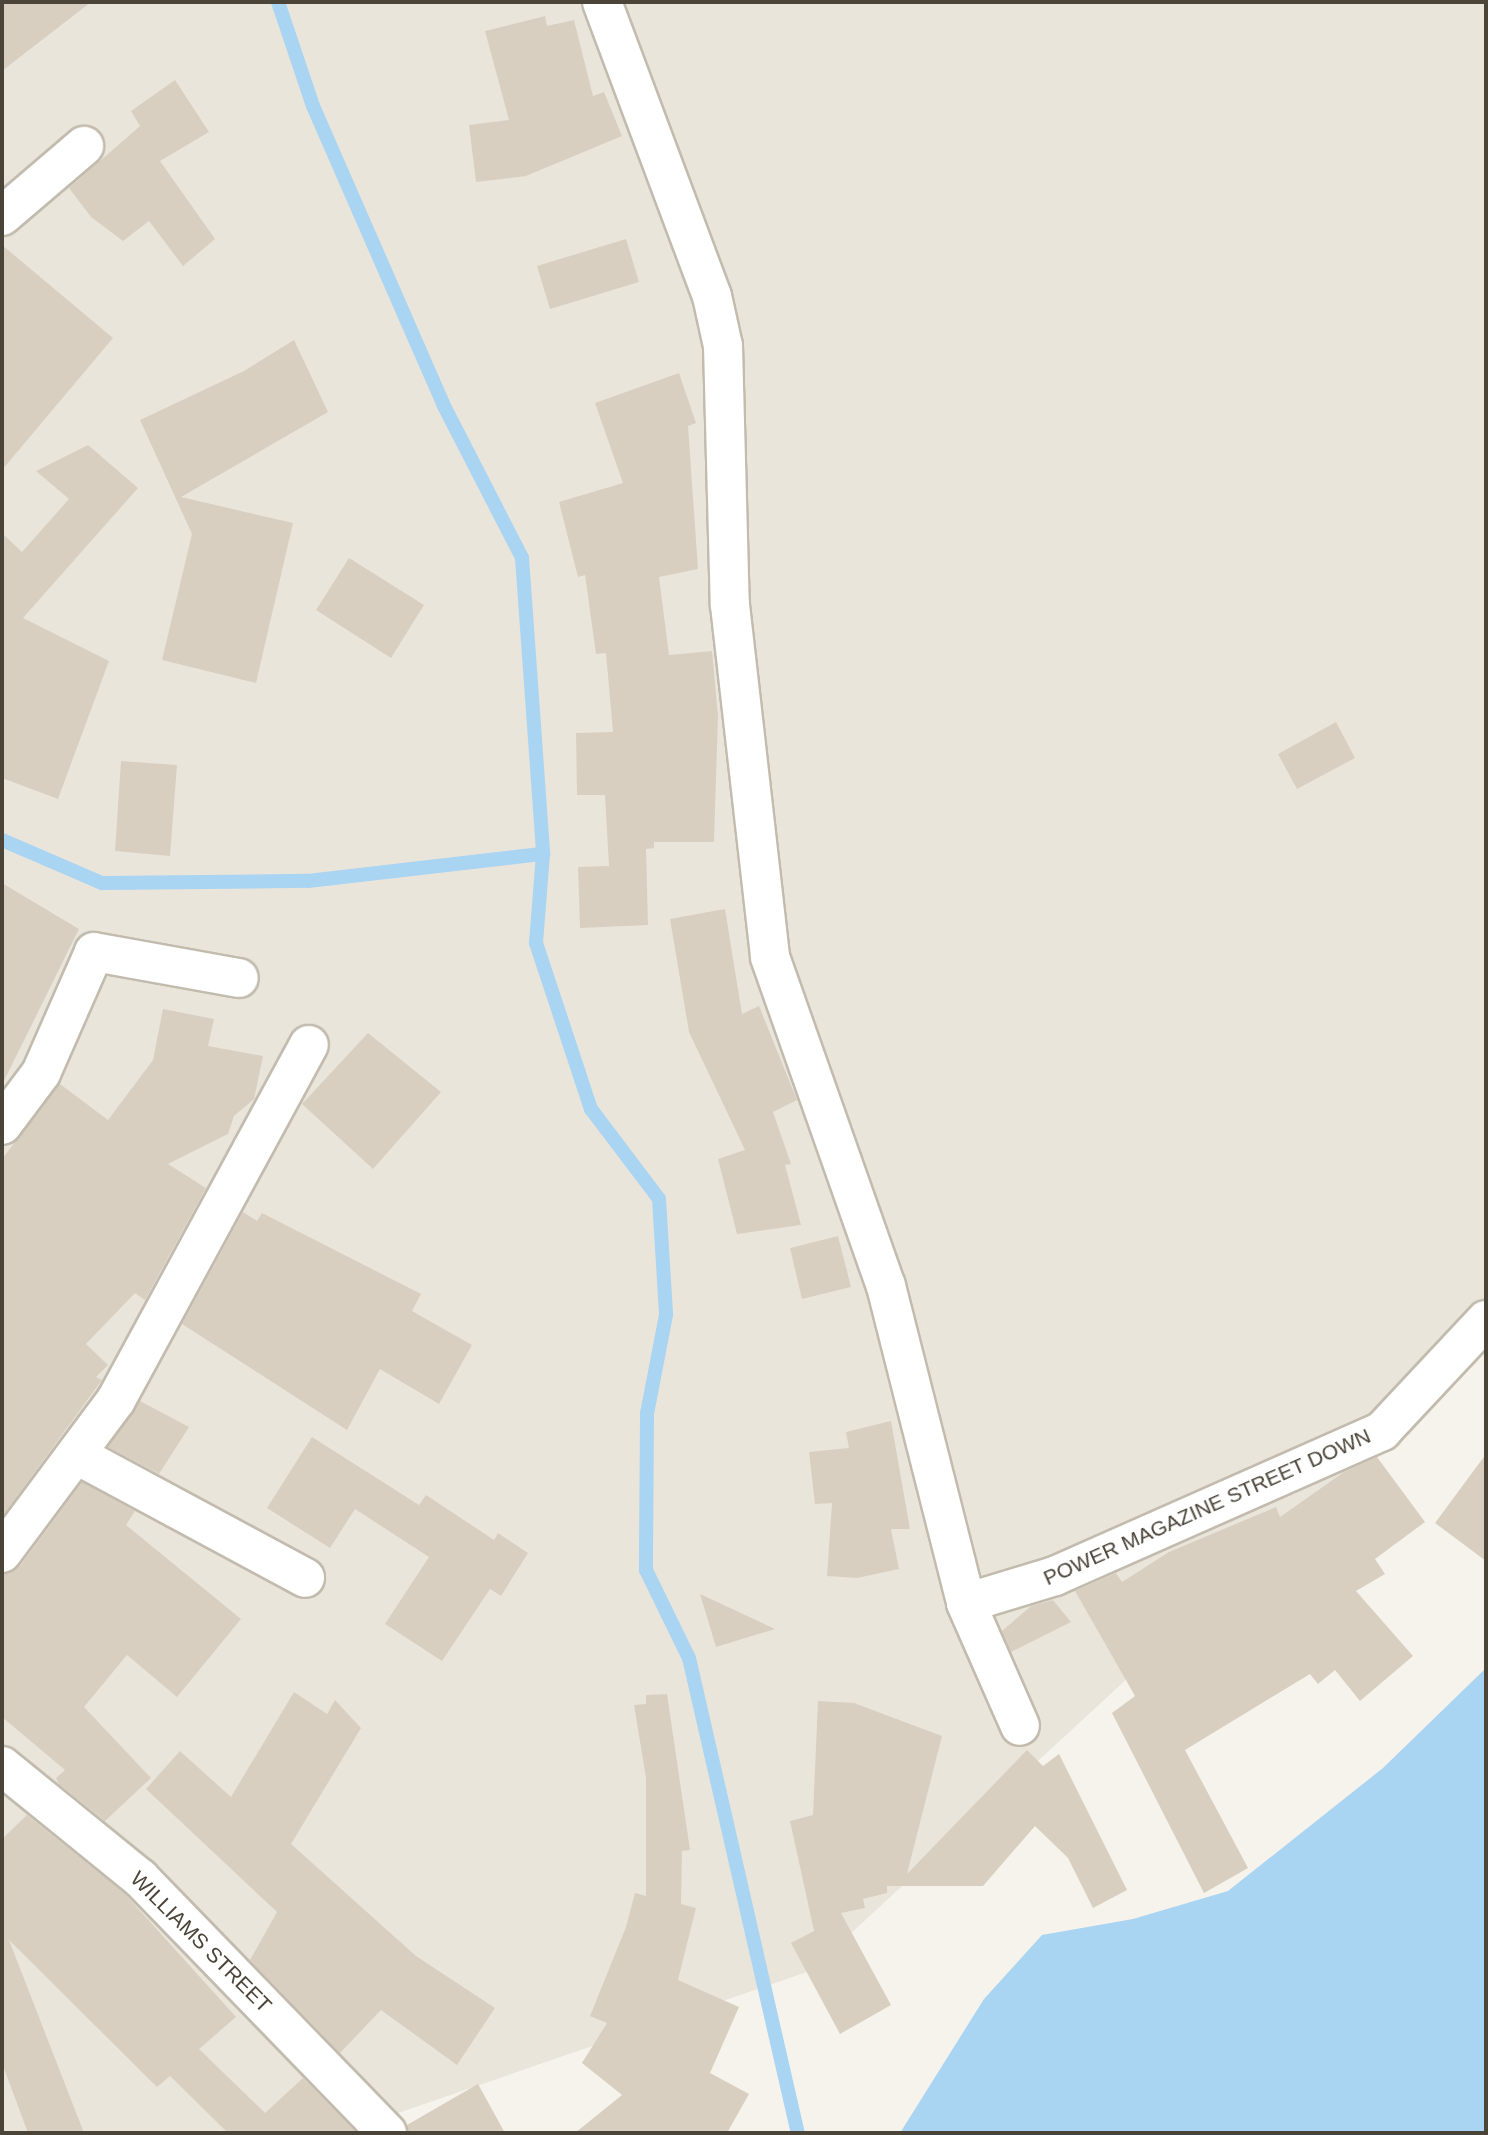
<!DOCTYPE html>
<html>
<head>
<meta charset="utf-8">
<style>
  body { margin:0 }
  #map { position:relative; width:1488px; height:2135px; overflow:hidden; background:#f6f3ec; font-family:Helvetica,sans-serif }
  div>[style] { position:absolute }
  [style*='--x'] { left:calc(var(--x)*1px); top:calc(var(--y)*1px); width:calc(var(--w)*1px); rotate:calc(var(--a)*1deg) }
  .residential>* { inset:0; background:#eae5da }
  .water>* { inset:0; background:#a9d4f2 }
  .stream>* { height:14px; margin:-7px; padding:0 7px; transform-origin:7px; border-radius:7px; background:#a9d4f2 }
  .building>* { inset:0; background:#d8cfc1 }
  .roads { filter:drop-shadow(2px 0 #c2bbae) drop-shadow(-2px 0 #c2bbae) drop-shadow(0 2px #c2bbae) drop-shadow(0 -2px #c2bbae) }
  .minor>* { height:38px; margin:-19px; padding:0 19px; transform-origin:19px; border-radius:19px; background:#fff }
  span { translate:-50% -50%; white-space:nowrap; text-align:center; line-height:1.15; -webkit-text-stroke:5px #fff; paint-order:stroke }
  .street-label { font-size:21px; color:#4b4439 }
  .frame { position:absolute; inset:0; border:4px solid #4b4439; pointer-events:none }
</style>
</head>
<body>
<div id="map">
  <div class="residential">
    <i style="clip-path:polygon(2px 2px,1486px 2px,1486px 1348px,810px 1971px,340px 2133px,2px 2133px)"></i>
  </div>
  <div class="water">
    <i style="clip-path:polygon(1486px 1668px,1486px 2133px,900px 2133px,984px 1999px,1042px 1935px,1133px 1919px,1228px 1891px,1383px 1768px)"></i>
  </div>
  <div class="stream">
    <i style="--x:278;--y:2;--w:110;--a:71.4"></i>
    <i style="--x:313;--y:106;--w:325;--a:66.4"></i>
    <i style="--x:443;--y:404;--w:173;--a:62.8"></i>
    <i style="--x:522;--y:558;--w:297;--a:85.9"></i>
    <i style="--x:543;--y:854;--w:89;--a:94.5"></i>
    <i style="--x:536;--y:943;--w:175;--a:71.7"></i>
    <i style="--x:591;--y:1109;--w:113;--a:52.9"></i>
    <i style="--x:659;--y:1199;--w:116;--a:86.5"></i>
    <i style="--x:666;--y:1315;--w:101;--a:100.9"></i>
    <i style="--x:647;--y:1414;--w:156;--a:90.4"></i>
    <i style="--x:646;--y:1570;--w:98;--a:64"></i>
    <i style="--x:689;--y:1658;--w:487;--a:77.1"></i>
    <i style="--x:2;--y:840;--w:109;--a:23.3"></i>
    <i style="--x:102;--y:883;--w:206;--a:-0.6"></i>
    <i style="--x:308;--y:881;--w:237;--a:-6.6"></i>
  </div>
  <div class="building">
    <i style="clip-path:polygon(2px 2px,91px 2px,2px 71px)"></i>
    <i style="clip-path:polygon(545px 16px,547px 26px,574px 20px,593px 96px,604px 92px,622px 136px,526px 176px,476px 182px,469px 125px,509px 120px,485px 31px)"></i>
    <i style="clip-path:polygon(175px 80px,209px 132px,160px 161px,215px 239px,183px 266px,149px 221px,123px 241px,91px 217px,69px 188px,140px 126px,131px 111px)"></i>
    <i style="clip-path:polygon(626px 239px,639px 282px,550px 309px,537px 266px)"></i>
    <i style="clip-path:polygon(2px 245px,113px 338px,2px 470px)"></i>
    <i style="clip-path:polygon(294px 340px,328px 412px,181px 497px,293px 523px,256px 683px,162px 660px,192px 534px,140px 420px,244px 371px)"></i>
    <i style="clip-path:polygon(679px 373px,696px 423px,688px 426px,698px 569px,659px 577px,669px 655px,712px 651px,718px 716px,714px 842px,654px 842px,654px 848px,646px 849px,648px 925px,580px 928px,578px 867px,609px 866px,605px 795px,577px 795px,576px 733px,613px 732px,606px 653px,596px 654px,585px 575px,578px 577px,559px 502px,623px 483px,595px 403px)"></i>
    <i style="clip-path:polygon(88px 445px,138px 488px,23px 618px,109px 661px,58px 799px,2px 778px,2px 533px,22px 552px,69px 499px,36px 471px)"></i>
    <i style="clip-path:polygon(349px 558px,424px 605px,391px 658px,316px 610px)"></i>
    <i style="clip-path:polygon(1336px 722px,1355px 758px,1297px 789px,1278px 754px)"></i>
    <i style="clip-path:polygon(121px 761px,177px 765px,170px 856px,115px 851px)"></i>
    <i style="clip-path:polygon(2px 883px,79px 929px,2px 1085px)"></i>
    <i style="clip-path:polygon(725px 909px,742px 1014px,759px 1006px,797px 1100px,773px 1112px,791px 1164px,785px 1165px,801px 1225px,737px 1234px,718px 1159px,745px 1150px,689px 1032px,670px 919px)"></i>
    <i style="clip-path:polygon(163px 1009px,214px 1019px,208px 1046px,263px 1056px,254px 1099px,234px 1116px,228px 1134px,168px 1164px,206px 1188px,145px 1300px,135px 1293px,86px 1344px,108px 1365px,96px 1377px,102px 1380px,2px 1517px,2px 1159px,60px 1084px,108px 1120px,153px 1060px)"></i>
    <i style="clip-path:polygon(368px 1033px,441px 1092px,373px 1169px,302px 1104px)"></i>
    <i style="clip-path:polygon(243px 1212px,257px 1221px,262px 1213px,421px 1294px,412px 1311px,472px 1345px,439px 1404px,380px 1369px,347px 1430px,182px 1324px)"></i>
    <i style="clip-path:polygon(838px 1236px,851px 1287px,802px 1299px,790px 1248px)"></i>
    <i style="clip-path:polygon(140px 1401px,189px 1427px,159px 1474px,108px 1447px)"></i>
    <i style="clip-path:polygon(891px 1421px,910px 1529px,891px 1529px,899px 1569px,857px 1578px,827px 1576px,832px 1503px,815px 1504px,809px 1452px,849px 1448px,846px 1432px)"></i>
    <i style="clip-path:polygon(312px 1437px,419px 1505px,426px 1495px,494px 1540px,498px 1533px,528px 1553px,501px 1596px,490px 1589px,442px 1661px,385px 1624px,429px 1557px,355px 1509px,330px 1548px,267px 1508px)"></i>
    <i style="clip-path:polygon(1486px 1454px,1486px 1561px,1435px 1523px)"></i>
    <i style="clip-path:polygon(1377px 1457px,1425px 1522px,1375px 1559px,1385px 1574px,1356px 1591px,1413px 1656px,1360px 1701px,1335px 1670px,1318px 1684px,1310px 1674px,1185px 1750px,1248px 1868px,1204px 1893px,1112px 1713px,1135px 1696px,1075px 1591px,1116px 1573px,1122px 1582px,1169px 1552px,1276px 1507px,1280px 1517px,1344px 1472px)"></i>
    <i style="clip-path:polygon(82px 1482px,135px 1511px,126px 1525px,241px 1619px,177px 1697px,127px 1655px,84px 1707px,151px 1778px,105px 1821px,59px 1784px,56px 1778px,65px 1770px,2px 1717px,2px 1574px,20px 1566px)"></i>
    <i style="clip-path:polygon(700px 1594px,775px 1629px,716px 1647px)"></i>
    <i style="clip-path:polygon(1053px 1600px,1071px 1622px,1011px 1652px,1002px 1631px,1031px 1606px)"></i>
    <i style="clip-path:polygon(294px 1692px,327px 1714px,335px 1700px,361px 1728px,291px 1844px,416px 1956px,495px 2008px,457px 2065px,381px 2010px,340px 2053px,250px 1960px,277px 1912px,146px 1789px,180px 1751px,231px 1797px)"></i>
    <i style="clip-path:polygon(667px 1694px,690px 1850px,682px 1851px,681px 1904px,696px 1908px,678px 1980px,739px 2007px,710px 2073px,749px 2094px,727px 2133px,575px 2133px,622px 2095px,582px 2063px,607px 2023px,590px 2016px,626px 1927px,635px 1893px,646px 1896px,646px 1778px,634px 1705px,646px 1704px,646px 1695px)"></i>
    <i style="clip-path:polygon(818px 1701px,854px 1703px,942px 1736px,907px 1874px,1027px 1750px,1043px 1766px,1059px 1754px,1127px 1890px,1093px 1908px,1068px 1858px,1035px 1826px,983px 1886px,887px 1886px,887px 1893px,863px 1899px,865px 1908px,841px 1913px,891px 2005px,840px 2034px,791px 1943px,814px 1931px,790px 1821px,813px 1815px)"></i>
    <i style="clip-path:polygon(27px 1815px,125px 1894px,236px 2017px,199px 2049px,265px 2113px,303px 2078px,357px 2133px,228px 2133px,170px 2076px,157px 2087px,9px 1940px,84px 2133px,28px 2133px,2px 2063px,2px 1839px)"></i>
    <i style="clip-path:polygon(478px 2084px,505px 2133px,408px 2133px,407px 2125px)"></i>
  </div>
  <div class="roads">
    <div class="minor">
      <i style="--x:602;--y:2;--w:314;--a:69.5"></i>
      <i style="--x:712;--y:296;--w:51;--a:77.6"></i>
      <i style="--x:723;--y:346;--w:259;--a:88.5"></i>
      <i style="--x:730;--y:605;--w:354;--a:83.5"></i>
      <i style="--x:770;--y:957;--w:349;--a:70.6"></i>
      <i style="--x:886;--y:1286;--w:327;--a:75.8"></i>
      <i style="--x:966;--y:1603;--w:134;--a:66.3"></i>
      <i style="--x:2;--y:216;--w:108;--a:-40.5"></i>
      <i style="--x:2;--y:1125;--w:65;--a:-53.1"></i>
      <i style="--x:41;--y:1073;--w:132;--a:-66.3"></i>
      <i style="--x:94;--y:952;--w:147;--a:10.2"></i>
      <i style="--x:77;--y:1455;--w:259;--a:28.3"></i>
      <i style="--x:2;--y:1553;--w:191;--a:-53.3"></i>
      <i style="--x:116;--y:1400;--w:404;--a:-61.5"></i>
      <i style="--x:966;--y:1603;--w:93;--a:-16.9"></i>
      <i style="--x:1055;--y:1576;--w:358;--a:-23.9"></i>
      <i style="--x:1382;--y:1431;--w:152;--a:-46.9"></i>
      <i style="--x:2;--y:1766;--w:178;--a:39.1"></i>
      <i style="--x:140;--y:1878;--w:355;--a:45.9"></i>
    </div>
  </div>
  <div class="street-label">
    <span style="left:1207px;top:1507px;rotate:-24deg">POWER MAGAZINE STREET DOWN</span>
    <span style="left:201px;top:1942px;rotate:45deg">WILLIAMS STREET</span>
  </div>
  <div class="frame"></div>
</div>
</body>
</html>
